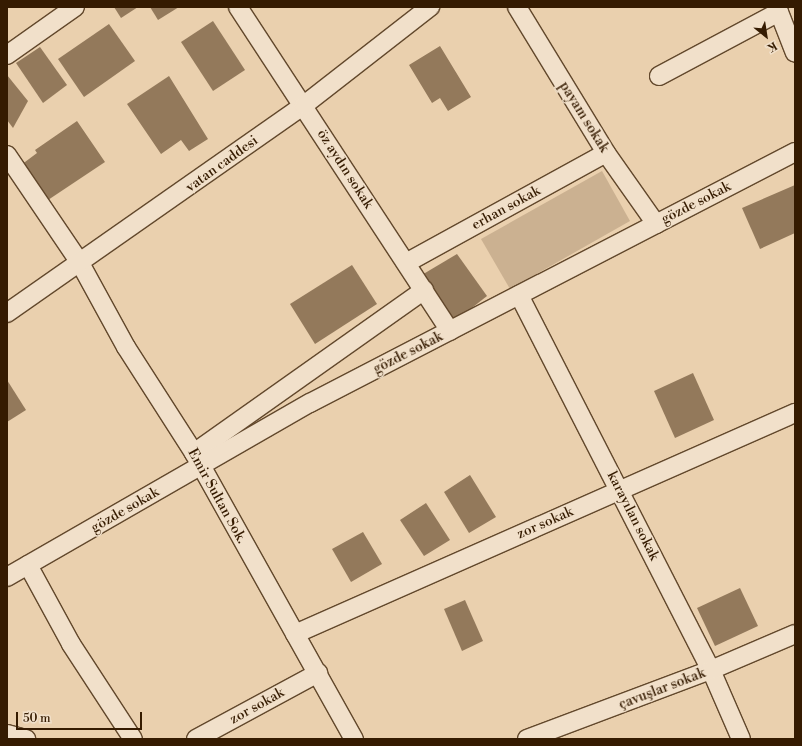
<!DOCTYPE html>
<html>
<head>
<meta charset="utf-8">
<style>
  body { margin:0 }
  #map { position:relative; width:802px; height:746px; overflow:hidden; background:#ead0ae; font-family:"Libre Bodoni",serif }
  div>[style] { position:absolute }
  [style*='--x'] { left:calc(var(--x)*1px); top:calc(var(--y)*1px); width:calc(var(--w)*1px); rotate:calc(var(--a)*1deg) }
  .green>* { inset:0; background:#cbb191 }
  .building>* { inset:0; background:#93795b }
  .roads { filter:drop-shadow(1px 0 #62482c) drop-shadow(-1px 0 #62482c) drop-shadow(0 1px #62482c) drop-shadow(0 -1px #62482c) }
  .street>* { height:18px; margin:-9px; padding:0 9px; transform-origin:9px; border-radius:9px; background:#f1e0ca }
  span { translate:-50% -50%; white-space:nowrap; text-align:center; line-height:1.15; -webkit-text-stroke:3px #f1e0ca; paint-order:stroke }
  .street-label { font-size:14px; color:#351b01 }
  .frame { position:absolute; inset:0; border:8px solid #351b01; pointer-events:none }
  .north { position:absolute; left:746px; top:16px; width:40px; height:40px; -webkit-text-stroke:3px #f1e0ca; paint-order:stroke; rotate:150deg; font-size:11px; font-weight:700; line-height:16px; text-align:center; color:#351b01 }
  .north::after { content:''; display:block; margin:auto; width:14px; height:18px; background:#351b01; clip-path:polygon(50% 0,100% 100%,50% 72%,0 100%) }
  .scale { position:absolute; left:16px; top:712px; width:126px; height:18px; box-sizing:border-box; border:2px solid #351b01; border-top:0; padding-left:5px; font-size:12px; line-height:14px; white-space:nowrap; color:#351b01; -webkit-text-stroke:3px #f1e0ca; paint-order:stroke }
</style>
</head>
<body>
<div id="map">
  <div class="green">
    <i style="clip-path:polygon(602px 171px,630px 221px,510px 289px,481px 239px)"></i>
  </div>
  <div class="building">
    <i style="clip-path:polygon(114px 7px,138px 7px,121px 18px)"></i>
    <i style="clip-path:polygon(150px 7px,179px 7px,158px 20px)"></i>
    <i style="clip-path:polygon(213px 21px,245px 70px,213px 91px,181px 42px)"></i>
    <i style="clip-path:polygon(109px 24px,135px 61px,84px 97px,58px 59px)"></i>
    <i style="clip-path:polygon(440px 46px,471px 97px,448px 111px,440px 98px,432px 103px,409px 65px)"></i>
    <i style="clip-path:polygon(40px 47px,67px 85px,43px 103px,16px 63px)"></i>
    <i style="clip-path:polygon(7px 75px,28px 101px,13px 128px,7px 120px)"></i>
    <i style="clip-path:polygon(169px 76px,208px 139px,189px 151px,181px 140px,161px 154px,127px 104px)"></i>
    <i style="clip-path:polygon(77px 121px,105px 162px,48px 200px,21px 165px,37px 153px,35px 150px)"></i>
    <i style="clip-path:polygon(795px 185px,795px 233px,760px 249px,742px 208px)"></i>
    <i style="clip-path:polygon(457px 254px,487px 296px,454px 322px,420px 276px)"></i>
    <i style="clip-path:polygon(352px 265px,377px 304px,315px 344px,290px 304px)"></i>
    <i style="clip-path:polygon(693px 373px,714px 420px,675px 438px,654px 391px)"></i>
    <i style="clip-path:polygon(7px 380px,26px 410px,7px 422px)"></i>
    <i style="clip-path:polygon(470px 475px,496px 517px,469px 533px,444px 492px)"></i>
    <i style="clip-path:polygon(426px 503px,450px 540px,424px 556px,400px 520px)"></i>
    <i style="clip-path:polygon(363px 532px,382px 564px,351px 582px,332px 549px)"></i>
    <i style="clip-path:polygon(740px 588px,758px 626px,715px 646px,697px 608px)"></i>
    <i style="clip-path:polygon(465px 600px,483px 641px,462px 651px,444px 609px)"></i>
  </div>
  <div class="roads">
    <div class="street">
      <i style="--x:238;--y:7;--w:387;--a:56.8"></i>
      <i style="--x:517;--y:7;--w:171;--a:58.6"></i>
      <i style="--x:606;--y:153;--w:87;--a:54.8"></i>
      <i style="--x:777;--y:7;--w:49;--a:68.6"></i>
      <i style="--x:7;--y:55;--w:83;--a:-35.2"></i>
      <i style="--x:659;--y:76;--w:136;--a:-28.1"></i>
      <i style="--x:7;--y:155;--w:130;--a:55.9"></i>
      <i style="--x:80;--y:263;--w:96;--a:61.3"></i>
      <i style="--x:126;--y:347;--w:126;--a:57.3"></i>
      <i style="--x:194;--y:453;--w:328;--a:60.8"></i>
      <i style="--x:406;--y:263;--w:228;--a:-28.8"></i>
      <i style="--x:519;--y:295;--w:421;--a:62.9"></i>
      <i style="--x:711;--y:670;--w:75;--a:66.5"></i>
      <i style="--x:7;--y:313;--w:363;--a:-35"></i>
      <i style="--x:304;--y:105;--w:160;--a:-37.9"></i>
      <i style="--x:194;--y:453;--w:282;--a:-35.3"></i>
      <i style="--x:28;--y:565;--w:90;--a:61.4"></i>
      <i style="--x:71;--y:644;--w:113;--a:56.9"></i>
      <i style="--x:7;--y:577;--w:349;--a:-29.9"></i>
      <i style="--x:310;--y:403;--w:546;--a:-27.36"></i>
      <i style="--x:295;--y:634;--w:547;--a:-23.85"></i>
      <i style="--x:7;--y:734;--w:20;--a:15"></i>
      <i style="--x:196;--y:739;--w:139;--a:-28.4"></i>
      <i style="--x:527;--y:739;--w:197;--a:-20.6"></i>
      <i style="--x:711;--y:670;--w:91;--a:-23.2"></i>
    </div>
  </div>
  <div class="street-label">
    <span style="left:584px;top:117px;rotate:58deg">payam sokak</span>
    <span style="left:222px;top:164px;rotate:-36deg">vatan caddesi</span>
    <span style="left:345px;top:169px;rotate:57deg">öz aydın sokak</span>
    <span style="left:696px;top:203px;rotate:-27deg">gözde sokak</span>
    <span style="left:506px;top:208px;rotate:-29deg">erhan sokak</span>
    <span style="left:408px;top:353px;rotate:-27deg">gözde sokak</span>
    <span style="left:217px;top:496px;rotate:61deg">Emir Sultan Sok.</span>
    <span style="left:125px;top:510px;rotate:-30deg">gözde sokak</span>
    <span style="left:633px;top:516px;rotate:63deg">karayılan sokak</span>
    <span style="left:545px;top:523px;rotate:-24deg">zor sokak</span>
    <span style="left:662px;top:689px;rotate:-21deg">çavuşlar sokak</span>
    <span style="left:257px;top:706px;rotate:-29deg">zor sokak</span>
  </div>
  <div class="frame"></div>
  <div class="north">K</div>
  <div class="scale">50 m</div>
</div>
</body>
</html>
